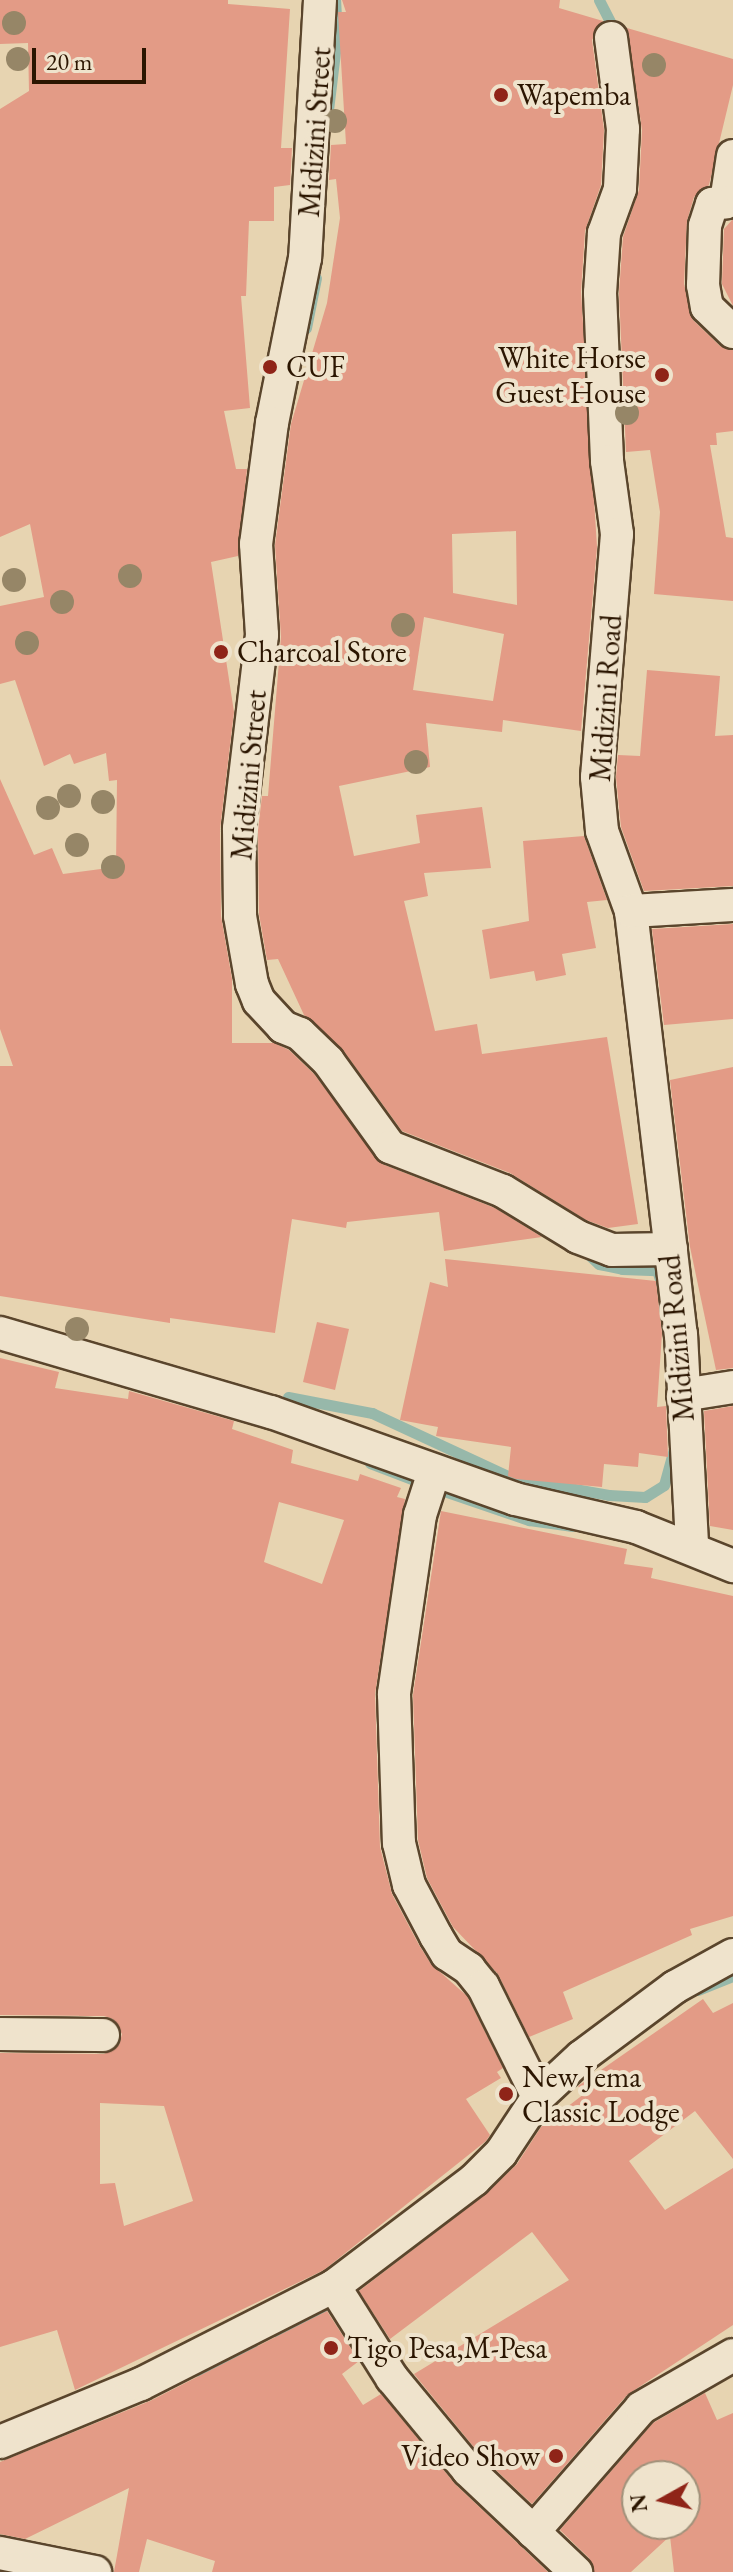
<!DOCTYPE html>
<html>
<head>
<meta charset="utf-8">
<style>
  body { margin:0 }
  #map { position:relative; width:733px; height:2572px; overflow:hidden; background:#e7d4b1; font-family:"EB Garamond",serif }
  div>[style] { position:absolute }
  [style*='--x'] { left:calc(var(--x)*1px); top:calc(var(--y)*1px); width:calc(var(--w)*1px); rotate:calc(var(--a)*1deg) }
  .stream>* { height:11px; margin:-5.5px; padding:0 5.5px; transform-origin:5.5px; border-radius:5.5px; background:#97b8aa }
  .building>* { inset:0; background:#e39b86 }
  .roads { filter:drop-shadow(2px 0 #5a452c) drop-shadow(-2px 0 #5a452c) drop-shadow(0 2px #5a452c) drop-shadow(0 -2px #5a452c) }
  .minor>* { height:32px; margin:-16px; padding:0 16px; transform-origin:16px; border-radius:16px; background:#efe3cc }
  .trees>* { width:24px; height:24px; margin:-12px; border-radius:50%; background:#968667 }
  .dots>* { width:22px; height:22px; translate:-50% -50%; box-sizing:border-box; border:4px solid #efe3cc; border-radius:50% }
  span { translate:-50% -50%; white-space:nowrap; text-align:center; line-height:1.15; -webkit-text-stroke:8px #efe3cc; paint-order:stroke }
  .poi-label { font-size:30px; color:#2b1500 }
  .left { translate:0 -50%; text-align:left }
  .right { translate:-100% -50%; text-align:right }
  .street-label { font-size:30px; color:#2b1500 }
  .north { position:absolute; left:621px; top:2460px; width:80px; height:80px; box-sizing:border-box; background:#efe3cc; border:2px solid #a1917a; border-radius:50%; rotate:262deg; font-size:22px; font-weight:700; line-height:32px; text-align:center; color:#2b1500 }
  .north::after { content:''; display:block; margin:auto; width:28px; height:36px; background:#8f2418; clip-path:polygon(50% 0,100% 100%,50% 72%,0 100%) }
  .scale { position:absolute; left:32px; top:48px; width:114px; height:36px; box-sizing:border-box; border:4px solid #2b1500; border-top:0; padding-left:10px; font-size:24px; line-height:28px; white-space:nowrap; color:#2b1500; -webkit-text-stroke:6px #efe3cc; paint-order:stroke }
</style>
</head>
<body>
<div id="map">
  <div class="stream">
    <i style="--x:599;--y:0;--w:36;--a:63"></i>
    <i style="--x:328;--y:110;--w:75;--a:-83.1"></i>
    <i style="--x:337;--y:36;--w:36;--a:-93"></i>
    <i style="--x:306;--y:328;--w:51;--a:-78.7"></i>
    <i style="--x:587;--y:1253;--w:16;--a:43"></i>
    <i style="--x:599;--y:1264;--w:24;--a:12"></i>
    <i style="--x:622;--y:1269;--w:35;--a:2"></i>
    <i style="--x:657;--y:1270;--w:16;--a:72"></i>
    <i style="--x:288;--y:1397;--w:86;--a:10.8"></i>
    <i style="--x:372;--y:1413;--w:154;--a:24.9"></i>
    <i style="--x:512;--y:1478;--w:98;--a:9.9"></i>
    <i style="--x:609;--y:1495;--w:36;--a:3"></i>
    <i style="--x:645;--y:1497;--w:22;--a:-32"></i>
    <i style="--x:664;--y:1485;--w:41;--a:-74.6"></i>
    <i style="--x:370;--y:1463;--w:47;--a:21.1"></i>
    <i style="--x:447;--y:1492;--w:87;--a:18.9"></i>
    <i style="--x:529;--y:1520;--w:44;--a:7.8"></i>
    <i style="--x:698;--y:1990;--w:38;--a:-22"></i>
    <i style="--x:280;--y:2337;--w:51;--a:-34.6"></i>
    <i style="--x:199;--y:2371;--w:59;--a:-20.9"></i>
  </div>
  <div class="building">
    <i style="clip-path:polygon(0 0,228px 0,228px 4px,290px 9px,281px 148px,292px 148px,290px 185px,274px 187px,274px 221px,249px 221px,246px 296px,241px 296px,250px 408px,224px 411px,236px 469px,247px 469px,238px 556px,211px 562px,234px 712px,220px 829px,221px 916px,232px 979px,232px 1043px,274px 1043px,289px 1050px,314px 1074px,382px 1164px,495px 1208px,542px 1237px,444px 1251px,439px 1212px,347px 1222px,346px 1228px,292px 1219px,275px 1333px,170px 1318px,170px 1323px,0 1296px,0 1066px,13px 1066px,0 1029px,0 779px,34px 855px,52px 848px,63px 874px,116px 867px,117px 780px,109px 781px,106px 753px,74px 764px,70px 754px,44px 766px,15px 680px,0 684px,0 606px,44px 597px,30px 524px,0 537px,0 109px,29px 91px,28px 43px,0 44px)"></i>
    <i style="clip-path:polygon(evenodd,342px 0,560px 0,559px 8px,603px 21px,592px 40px,604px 130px,601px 185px,585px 231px,581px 292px,597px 547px,581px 731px,503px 720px,502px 732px,426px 723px,430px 767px,339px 786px,354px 856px,420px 843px,416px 815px,482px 807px,491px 868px,424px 873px,428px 896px,404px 901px,435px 1031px,477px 1024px,482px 1054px,607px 1037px,638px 1224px,608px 1228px,586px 1220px,510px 1173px,402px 1131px,343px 1050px,304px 1015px,278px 959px,267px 960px,259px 914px,258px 830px,262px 796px,268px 796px,281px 637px,275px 545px,291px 424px,327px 303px,340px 218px,336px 179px,329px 180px,331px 145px,346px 144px,338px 12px,346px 12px,342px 0,516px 531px,517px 605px,453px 593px,452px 534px,516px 531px,342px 0,424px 617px,504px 634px,493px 701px,413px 690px,424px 617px)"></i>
    <i style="clip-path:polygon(627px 28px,733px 59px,733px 85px,709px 185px,694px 197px,687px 221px,684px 284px,693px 320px,720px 346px,733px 350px,733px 431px,716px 433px,717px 445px,710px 445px,726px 537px,733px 538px,733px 601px,654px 594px,660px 512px,650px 450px,626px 452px,619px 293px,623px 237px,639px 190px,642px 130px)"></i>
    <i style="clip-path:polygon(733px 219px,733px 306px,722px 284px,724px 229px)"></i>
    <i style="clip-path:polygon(647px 670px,720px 676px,715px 736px,733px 735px,733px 886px,644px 891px,621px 827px,616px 777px,618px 755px,640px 756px)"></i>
    <i style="clip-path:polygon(584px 836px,607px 900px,587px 902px,596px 948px,562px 954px,566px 975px,536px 981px,534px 971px,490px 979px,482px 930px,529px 921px,523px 841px)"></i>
    <i style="clip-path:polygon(733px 924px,733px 1019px,664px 1025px,652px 929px)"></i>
    <i style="clip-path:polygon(733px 1067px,733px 1368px,716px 1370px,690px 1247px,670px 1080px)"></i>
    <i style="clip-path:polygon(445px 1259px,656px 1281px,662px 1333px,657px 1407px,666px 1406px,668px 1457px,639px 1453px,638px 1467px,604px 1464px,602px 1487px,516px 1479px,508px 1476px,511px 1447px,436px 1436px,438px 1427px,400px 1420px,430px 1282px,448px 1287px)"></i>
    <i style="clip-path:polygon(317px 1322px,349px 1329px,335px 1390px,303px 1382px)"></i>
    <i style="clip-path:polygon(evenodd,0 1358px,59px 1372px,55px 1388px,128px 1399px,129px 1391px,234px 1421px,232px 1429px,293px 1450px,291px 1463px,358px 1481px,360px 1474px,401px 1488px,397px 1497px,405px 1499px,375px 1694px,380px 1847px,392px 1894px,419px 1945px,431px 1964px,467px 1996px,503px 2068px,497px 2072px,501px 2078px,466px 2099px,490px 2135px,486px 2141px,324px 2270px,75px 2390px,57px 2330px,0 2347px,0 2053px,104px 2054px,119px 2045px,122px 2034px,113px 2019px,104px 2016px,0 2015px,0 1358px,279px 1502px,344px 1520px,322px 1584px,264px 1562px,279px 1502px,0 1358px,100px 2103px,164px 2106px,193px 2201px,124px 2226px,115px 2183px,100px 2184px,100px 2103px)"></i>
    <i style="clip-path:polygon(733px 1406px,733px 1530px,710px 1526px,704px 1411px)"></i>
    <i style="clip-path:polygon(441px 1511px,627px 1549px,624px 1564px,653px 1568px,651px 1578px,733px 1596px,733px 1916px,690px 1929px,692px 1935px,563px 1992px,573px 2019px,529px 2037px,498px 1974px,453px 1927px,427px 1878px,418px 1840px,413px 1695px)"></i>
    <i style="clip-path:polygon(703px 1999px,713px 2013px,733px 2003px,733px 2159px,695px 2111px,629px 2161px,665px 2210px,733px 2168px,733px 2325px,627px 2395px,532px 2504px,482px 2457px,414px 2374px,569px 2280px,532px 2232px,390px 2339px,359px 2291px,487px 2193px,517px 2164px,541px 2127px,584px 2094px,578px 2086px)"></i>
    <i style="clip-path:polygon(327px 2311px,359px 2361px,342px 2374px,363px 2405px,381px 2394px,455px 2484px,548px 2572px,212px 2572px,215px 2561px,147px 2539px,139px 2572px,114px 2572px,129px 2488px,25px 2539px,0 2534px,0 2462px,150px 2401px)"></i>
    <i style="clip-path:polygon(evenodd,705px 2393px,717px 2420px,733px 2413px,733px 2572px,674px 2572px,670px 2536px,631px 2572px,594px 2572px,589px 2558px,560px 2530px,653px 2423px,705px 2393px,637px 2476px,685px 2476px,685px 2524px,637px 2524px,637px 2476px)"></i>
  </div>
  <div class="roads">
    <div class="minor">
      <i style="--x:320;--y:0;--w:258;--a:93.3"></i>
      <i style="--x:305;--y:258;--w:168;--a:101.3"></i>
      <i style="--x:272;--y:423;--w:122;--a:97.5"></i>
      <i style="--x:256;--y:544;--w:91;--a:86.2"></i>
      <i style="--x:262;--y:635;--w:195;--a:96.8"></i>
      <i style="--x:239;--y:829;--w:87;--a:89.3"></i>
      <i style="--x:240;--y:916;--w:69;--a:80"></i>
      <i style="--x:252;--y:984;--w:18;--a:68"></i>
      <i style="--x:259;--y:1001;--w:35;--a:47"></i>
      <i style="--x:283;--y:1027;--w:18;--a:22"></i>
      <i style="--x:300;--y:1034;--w:39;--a:44"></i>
      <i style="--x:328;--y:1061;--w:106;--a:54.2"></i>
      <i style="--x:390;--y:1147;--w:121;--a:21.3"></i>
      <i style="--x:503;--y:1191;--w:88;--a:31.5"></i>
      <i style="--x:578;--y:1237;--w:36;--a:21"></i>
      <i style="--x:612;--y:1250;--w:59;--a:-1"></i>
      <i style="--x:611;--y:38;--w:92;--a:82.5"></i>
      <i style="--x:623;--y:129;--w:60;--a:92.9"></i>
      <i style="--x:620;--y:189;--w:47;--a:110"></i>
      <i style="--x:604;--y:233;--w:60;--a:93.8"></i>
      <i style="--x:600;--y:293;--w:168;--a:87.6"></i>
      <i style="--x:607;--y:461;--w:74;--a:82.2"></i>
      <i style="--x:617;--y:534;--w:244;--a:94.7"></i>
      <i style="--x:597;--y:777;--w:54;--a:84.7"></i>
      <i style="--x:602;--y:831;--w:85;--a:70.1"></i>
      <i style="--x:631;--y:911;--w:426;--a:83.3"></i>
      <i style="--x:681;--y:1334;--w:212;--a:87"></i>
      <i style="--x:733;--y:156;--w:47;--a:98.7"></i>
      <i style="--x:726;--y:202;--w:14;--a:172"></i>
      <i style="--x:712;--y:204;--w:23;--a:108"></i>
      <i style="--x:705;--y:226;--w:59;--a:91.9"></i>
      <i style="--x:703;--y:285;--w:22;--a:80"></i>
      <i style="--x:707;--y:307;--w:36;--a:44"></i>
      <i style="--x:631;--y:911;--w:102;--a:-3.4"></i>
      <i style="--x:0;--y:1333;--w:282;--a:16.3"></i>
      <i style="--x:271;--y:1412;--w:259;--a:19.6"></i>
      <i style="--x:515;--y:1499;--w:124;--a:13"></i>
      <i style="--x:636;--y:1527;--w:105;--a:21.9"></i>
      <i style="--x:683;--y:1395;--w:51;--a:-9.1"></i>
      <i style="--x:434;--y:1472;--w:45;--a:108"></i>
      <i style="--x:420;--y:1515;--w:181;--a:98.3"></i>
      <i style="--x:394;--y:1694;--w:149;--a:88.1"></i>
      <i style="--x:399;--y:1843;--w:43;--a:76.6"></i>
      <i style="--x:409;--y:1885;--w:58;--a:62.1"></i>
      <i style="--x:436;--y:1936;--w:21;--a:59"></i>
      <i style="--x:447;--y:1954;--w:27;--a:34"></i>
      <i style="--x:469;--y:1969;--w:22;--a:51"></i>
      <i style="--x:483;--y:1986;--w:124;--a:63.6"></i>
      <i style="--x:0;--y:2034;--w:103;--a:0.6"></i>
      <i style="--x:334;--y:2286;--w:109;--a:57.8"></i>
      <i style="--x:392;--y:2378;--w:119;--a:50.4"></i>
      <i style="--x:468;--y:2470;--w:149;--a:43.4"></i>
      <i style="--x:0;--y:2442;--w:152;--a:-22.4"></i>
      <i style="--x:141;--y:2384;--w:216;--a:-26.9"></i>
      <i style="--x:334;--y:2286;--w:176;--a:-37.1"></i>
      <i style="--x:474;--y:2180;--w:38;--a:-45"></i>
      <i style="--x:501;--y:2153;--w:67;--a:-56.5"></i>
      <i style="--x:538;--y:2097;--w:59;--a:-42.9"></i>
      <i style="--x:581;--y:2057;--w:117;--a:-36.7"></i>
      <i style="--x:675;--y:1987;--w:66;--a:-28.9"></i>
      <i style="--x:533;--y:2532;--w:164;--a:-48.9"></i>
      <i style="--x:641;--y:2408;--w:106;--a:-29.9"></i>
      <i style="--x:0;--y:2553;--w:97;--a:11.3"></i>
    </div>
  </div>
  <div class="trees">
    <i style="left:14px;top:23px"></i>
    <i style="left:18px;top:59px"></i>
    <i style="left:654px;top:65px"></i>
    <i style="left:335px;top:121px"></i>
    <i style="left:627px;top:413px"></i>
    <i style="left:130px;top:576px"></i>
    <i style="left:14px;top:580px"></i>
    <i style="left:62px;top:602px"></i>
    <i style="left:403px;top:625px"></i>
    <i style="left:27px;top:643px"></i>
    <i style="left:416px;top:762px"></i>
    <i style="left:69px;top:796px"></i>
    <i style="left:103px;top:802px"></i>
    <i style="left:48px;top:808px"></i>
    <i style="left:77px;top:845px"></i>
    <i style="left:113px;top:867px"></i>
    <i style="left:77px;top:1329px"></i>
  </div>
  <div class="dots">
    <i style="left:501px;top:95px;background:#8f2418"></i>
    <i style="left:270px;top:367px;background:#8f2418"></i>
    <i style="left:662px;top:375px;background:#8f2418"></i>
    <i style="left:221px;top:652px;background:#8f2418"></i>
    <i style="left:506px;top:2094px;background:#8f2418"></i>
    <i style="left:331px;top:2348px;background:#8f2418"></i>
    <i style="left:556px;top:2456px;background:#8f2418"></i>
  </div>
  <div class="poi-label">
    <span class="left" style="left:517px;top:95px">Wapemba</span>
    <span class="right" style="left:646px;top:375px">White Horse<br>Guest House</span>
    <span class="left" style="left:286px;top:367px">CUF</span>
    <span class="left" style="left:237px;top:652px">Charcoal Store</span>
    <span class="left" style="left:522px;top:2094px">New Jema<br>Classic Lodge</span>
    <span class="left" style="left:347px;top:2348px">Tigo Pesa,M-Pesa</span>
    <span class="right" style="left:540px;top:2456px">Video Show</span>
  </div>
  <div class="street-label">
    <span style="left:315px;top:132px;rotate:-86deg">Midizini Street</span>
    <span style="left:606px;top:698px;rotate:-86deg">Midizini Road</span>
    <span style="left:249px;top:775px;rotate:-85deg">Midizini Street</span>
    <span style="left:677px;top:1338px;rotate:-95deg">Midizini Road</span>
  </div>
  <div class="north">N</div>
  <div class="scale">20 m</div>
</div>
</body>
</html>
